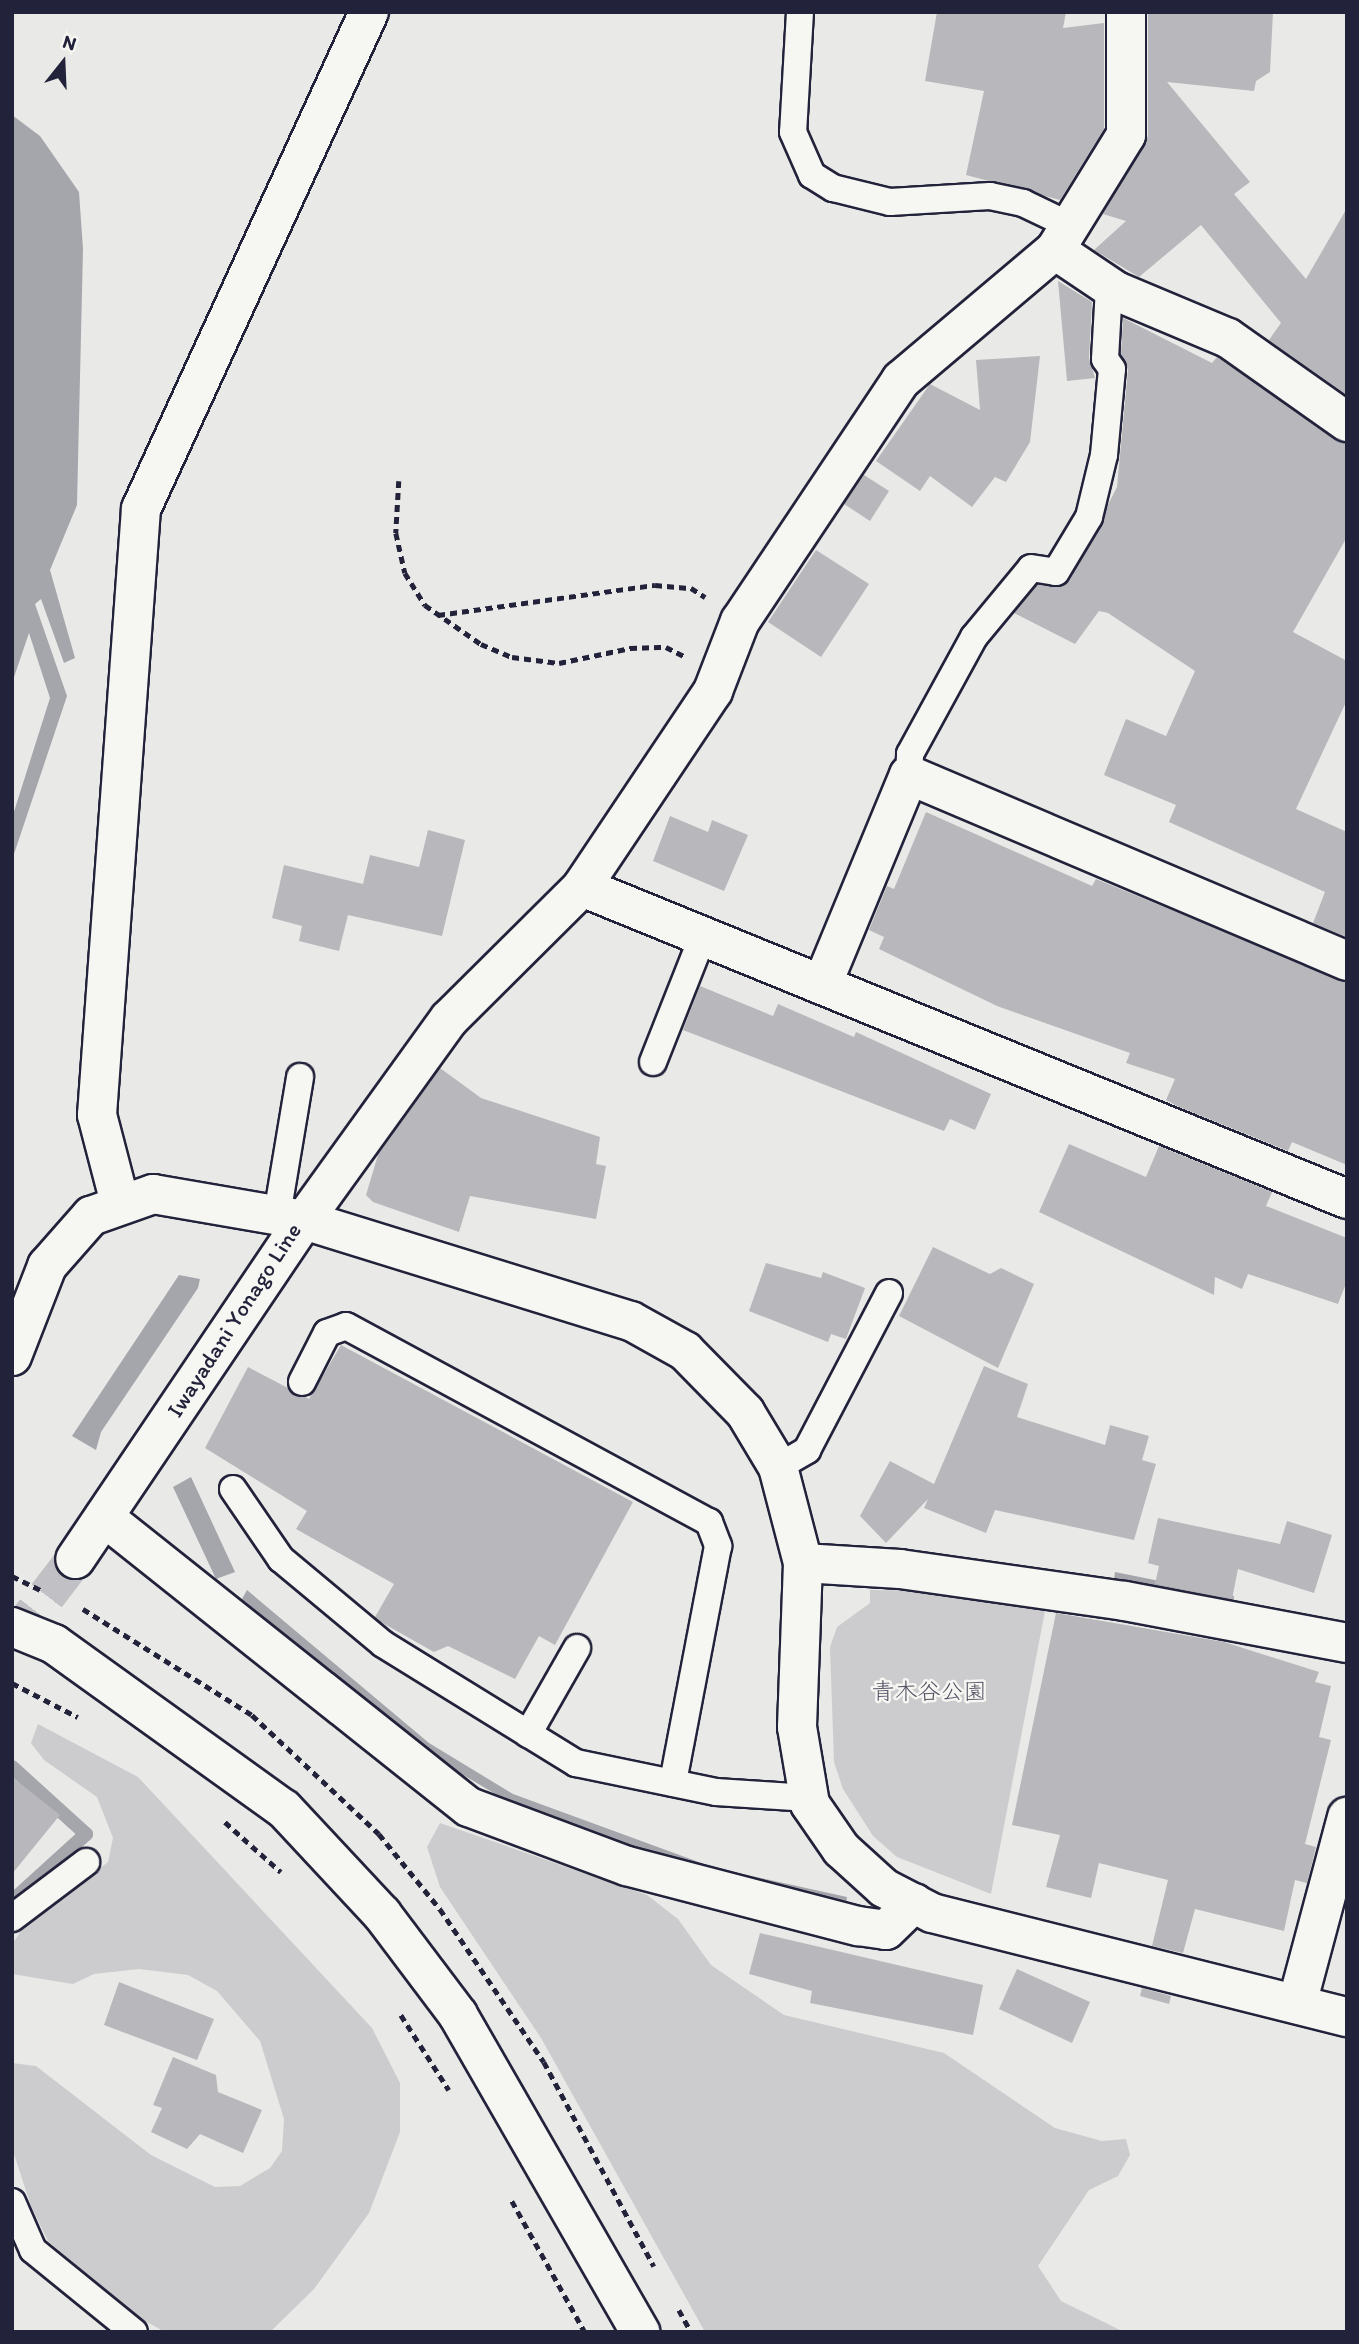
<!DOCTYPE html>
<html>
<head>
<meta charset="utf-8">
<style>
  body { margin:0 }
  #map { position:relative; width:1359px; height:2344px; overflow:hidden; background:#e9e9e7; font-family:Itim,"Klee One",sans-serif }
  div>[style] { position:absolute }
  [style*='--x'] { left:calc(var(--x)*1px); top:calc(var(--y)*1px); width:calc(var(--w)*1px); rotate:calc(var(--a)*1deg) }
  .green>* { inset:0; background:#ccccce }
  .water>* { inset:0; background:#a5a5ac }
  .stream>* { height:14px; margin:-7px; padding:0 7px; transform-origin:7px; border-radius:7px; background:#a5a5ac }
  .building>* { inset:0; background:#b8b8bc }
  .secondary-tunnel>* { height:38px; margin-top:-19px; transform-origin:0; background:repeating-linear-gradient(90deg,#c1c1c5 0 38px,transparent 0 57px) }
  .path>* { height:4.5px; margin-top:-2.25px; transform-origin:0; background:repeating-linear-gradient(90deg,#22223b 0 7px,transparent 0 12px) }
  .roads { filter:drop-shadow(2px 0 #22223b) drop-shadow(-2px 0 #22223b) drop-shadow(0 2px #22223b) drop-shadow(0 -2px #22223b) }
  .lane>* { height:26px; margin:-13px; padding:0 13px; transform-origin:13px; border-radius:13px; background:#f6f6f2 }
  .street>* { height:38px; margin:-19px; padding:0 19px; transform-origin:19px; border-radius:19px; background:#f6f6f2 }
  .secondary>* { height:38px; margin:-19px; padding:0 19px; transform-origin:19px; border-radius:19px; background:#f6f6f2 }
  span { translate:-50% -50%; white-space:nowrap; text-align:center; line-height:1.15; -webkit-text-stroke:5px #f6f6f2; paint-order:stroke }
  .street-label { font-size:23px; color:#22223b }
  .park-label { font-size:23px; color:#555567 }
  .frame { position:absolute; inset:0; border:14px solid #22223b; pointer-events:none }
  .north { position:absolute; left:28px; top:28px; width:70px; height:70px; -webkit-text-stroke:5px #f6f6f2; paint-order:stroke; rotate:18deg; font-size:19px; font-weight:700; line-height:28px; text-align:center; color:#22223b }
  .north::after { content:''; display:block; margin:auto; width:24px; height:32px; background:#22223b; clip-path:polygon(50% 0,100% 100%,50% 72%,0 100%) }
</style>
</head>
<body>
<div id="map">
  <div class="green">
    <i style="clip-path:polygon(870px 1590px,944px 1591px,1045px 1611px,991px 1894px,897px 1857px,873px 1836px,843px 1789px,834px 1762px,830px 1647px,837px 1627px,870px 1603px)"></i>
    <i style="clip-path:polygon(38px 1724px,138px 1777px,372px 2028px,400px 2083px,400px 2132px,369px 2213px,314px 2289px,270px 2332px,165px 2332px,136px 2316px,48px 2241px,31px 2206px,12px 2148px,12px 2063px,36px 2066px,151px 2155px,215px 2187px,240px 2186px,270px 2168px,282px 2151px,284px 2119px,260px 2041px,217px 1991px,188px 1975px,139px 1969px,94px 1974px,73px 1984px,12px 1974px,12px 1944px,22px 1930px,108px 1862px,113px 1838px,97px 1797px,44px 1760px,31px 1743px)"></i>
    <i style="clip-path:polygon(440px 1823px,647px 1895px,678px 1919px,711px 1965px,784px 2015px,944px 2053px,1055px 2128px,1102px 2141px,1126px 2139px,1130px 2155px,1118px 2176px,1089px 2190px,1038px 2266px,1061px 2301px,1124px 2332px,705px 2332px,541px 2038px,440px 1887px,427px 1847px)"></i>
  </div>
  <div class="water">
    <i style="clip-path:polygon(12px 115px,40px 136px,79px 192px,83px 249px,77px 505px,50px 570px,75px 658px,64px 663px,41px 599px,35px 604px,67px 696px,12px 860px,12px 818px,50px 698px,29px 633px,12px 683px)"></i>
    <i style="clip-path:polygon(179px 1275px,200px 1279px,198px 1288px,101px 1432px,96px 1450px,72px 1436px)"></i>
    <i style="clip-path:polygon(191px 1477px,235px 1572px,216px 1579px,173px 1487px)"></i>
    <i style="clip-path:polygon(1115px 1572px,1234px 1596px,1233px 1604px,1114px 1579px)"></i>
    <i style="clip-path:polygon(247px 1590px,429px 1743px,513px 1794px,715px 1868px,847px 1897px,846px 1906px,662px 1862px,512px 1804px,423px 1751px,242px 1599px)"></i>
  </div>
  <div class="stream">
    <i style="--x:12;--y:1767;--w:100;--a:42.2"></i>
    <i style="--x:86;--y:1834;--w:100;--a:137.8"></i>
  </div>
  <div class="building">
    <i style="clip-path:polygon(937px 12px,1066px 12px,1063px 28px,1104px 23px,1104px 129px,1060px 200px,966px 175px,984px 91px,925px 81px)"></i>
    <i style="clip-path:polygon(1148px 12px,1273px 12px,1270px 72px,1256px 81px,1254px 91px,1167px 82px,1250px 182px,1234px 194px,1306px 279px,1347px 208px,1347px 395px,1269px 340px,1281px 323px,1201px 225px,1139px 277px,1094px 250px,1126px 221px,1103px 214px,1148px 136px)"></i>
    <i style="clip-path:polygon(1058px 281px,1092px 302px,1089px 358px,1095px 378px,1067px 381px)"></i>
    <i style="clip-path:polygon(1123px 318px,1212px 363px,1217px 357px,1347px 444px,1347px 537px,1293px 632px,1347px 661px,1347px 700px,1296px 809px,1347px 832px,1347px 937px,1313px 923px,1325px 892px,1169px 822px,1176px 805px,1104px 775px,1126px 719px,1166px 736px,1195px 671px,1108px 613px,1099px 611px,1075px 644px,1014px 613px,1037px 585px,1062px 586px,1070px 580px,1117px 487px,1128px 370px,1121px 354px)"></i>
    <i style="clip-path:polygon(1040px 356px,1030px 442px,1006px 482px,995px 477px,972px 507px,930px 476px,920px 491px,876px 461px,930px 384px,980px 410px,976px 360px)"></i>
    <i style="clip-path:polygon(864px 475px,889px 491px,870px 521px,844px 504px)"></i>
    <i style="clip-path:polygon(816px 550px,869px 584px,821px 657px,768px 622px)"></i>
    <i style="clip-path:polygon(926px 812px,1092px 886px,1096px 879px,1347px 982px,1347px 1165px,1292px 1142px,1288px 1151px,1177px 1106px,1166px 1100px,1175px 1079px,1126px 1063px,1130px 1053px,997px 1006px,879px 949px,884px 937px,869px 930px,887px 886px,894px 889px)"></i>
    <i style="clip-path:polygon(670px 816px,708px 832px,712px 820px,748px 835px,724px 891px,653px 861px)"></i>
    <i style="clip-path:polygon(428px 830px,465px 840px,442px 936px,348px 915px,339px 951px,299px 941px,302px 926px,272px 918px,284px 865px,363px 884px,370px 855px,419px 867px)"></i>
    <i style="clip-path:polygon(700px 986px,773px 1016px,778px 1004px,854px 1037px,856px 1032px,991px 1094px,975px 1130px,950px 1119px,944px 1131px,683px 1030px)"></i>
    <i style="clip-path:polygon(440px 1068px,481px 1098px,600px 1137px,596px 1164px,606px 1166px,596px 1219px,470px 1196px,459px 1232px,373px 1202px,366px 1195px,378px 1155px)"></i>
    <i style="clip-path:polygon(1069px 1144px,1146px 1177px,1159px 1146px,1272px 1192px,1266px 1206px,1347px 1238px,1347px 1281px,1338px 1304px,1248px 1274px,1242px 1289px,1215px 1277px,1214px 1295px,1039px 1212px)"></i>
    <i style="clip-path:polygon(933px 1247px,990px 1274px,1001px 1268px,1034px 1284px,998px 1368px,899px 1316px)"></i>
    <i style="clip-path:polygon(766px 1263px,821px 1278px,823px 1272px,865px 1288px,846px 1339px,831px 1334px,828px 1342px,749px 1311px)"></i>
    <i style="clip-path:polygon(341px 1345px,633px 1502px,555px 1645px,539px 1636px,515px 1679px,448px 1646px,434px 1652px,379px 1621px,375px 1617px,394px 1584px,296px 1529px,307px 1511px,205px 1448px,248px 1367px,309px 1399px)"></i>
    <i style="clip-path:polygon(984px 1366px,1028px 1384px,1017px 1417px,1105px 1445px,1110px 1425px,1149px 1436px,1142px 1460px,1156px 1464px,1134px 1540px,995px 1510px,986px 1533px,924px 1508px,928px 1499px,886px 1543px,860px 1516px,890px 1461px,934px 1484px)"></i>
    <i style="clip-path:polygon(1158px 1518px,1280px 1544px,1287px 1521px,1332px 1535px,1314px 1593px,1238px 1569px,1232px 1599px,1155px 1584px,1159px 1566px,1148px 1563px)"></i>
    <i style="clip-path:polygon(1056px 1613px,1224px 1642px,1319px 1672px,1315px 1682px,1331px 1686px,1319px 1737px,1331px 1740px,1305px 1844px,1316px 1847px,1307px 1883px,1295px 1880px,1284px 1931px,1195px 1909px,1183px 1953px,1152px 1946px,1168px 1880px,1099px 1863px,1091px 1898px,1046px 1887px,1060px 1835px,1012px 1825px)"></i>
    <i style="clip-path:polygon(12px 1777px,60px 1815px,12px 1874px)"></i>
    <i style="clip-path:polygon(760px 1933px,983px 1985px,973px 2035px,810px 2003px,812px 1991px,749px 1974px)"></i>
    <i style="clip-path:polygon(1017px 1969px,1090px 2002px,1072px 2043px,999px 2009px)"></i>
    <i style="clip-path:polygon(119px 1982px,214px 2019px,197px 2060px,104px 2025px)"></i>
    <i style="clip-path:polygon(1142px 1988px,1171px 1996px,1169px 2004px,1140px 1996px)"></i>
    <i style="clip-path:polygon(173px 2057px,216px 2075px,218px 2092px,262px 2110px,243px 2153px,200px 2134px,187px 2149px,151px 2132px,162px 2108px,153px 2105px)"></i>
  </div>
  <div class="secondary-tunnel">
    <i style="--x:12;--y:1641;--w:103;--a:-52.5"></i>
  </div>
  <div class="path">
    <i style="--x:399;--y:481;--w:52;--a:93.3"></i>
    <i style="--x:396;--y:533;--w:41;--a:77.3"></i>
    <i style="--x:405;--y:573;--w:38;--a:58"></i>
    <i style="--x:425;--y:605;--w:68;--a:34.9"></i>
    <i style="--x:481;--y:644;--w:34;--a:23"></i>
    <i style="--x:512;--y:657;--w:47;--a:7.3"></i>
    <i style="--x:559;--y:663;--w:73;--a:-11.9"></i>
    <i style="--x:630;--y:648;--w:36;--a:-2"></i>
    <i style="--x:666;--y:647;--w:20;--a:27"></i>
    <i style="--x:438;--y:615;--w:219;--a:-7.9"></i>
    <i style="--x:655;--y:585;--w:36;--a:5"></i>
    <i style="--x:691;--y:588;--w:17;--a:33"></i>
    <i style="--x:12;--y:1576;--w:34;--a:26"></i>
    <i style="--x:83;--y:1609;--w:199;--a:32.1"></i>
    <i style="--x:252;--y:1715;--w:174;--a:43.1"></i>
    <i style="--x:379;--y:1834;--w:97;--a:50.9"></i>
    <i style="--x:440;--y:1909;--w:185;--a:55.8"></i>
    <i style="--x:544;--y:2062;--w:232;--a:61.7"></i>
    <i style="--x:12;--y:1683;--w:74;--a:27.3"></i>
    <i style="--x:225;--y:1822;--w:75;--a:41.8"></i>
    <i style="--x:401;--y:2015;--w:89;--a:57.4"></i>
    <i style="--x:512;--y:2201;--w:150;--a:60.9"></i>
    <i style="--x:679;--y:2310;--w:25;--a:61"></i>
  </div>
  <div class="roads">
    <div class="lane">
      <i style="--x:800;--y:12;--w:120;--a:93.3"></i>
      <i style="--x:793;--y:132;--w:47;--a:66.2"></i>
      <i style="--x:812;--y:175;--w:25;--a:32"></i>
      <i style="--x:833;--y:188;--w:59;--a:13.8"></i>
      <i style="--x:890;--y:202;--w:100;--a:-3.4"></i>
      <i style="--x:990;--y:196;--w:34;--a:12"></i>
      <i style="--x:1023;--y:203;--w:53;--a:25.6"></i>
      <i style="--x:909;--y:775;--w:21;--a:-87"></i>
      <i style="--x:910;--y:754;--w:133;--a:-61.3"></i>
      <i style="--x:974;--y:637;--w:89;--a:-50.4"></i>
      <i style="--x:1031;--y:568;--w:25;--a:9"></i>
      <i style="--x:1056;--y:572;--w:64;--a:-59"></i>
      <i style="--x:1089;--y:517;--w:64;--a:-76.4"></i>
      <i style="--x:1104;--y:455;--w:86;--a:-84.7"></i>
      <i style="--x:1112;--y:369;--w:12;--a:-125"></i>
      <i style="--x:1105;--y:359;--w:72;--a:-86.8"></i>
      <i style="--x:653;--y:1062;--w:136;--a:-68.4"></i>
      <i style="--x:277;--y:1215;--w:140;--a:-80.5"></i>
      <i style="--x:302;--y:1382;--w:55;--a:-63"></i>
      <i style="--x:327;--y:1333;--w:20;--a:-20"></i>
      <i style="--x:346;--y:1326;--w:413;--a:28.4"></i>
      <i style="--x:709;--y:1522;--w:26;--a:69"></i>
      <i style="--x:718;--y:1546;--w:241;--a:100.8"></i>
      <i style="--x:778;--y:1467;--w:34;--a:-30"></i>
      <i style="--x:807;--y:1450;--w:177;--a:-62.4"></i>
      <i style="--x:233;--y:1489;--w:85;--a:55.6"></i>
      <i style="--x:281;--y:1559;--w:133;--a:39.8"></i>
      <i style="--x:383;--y:1644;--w:227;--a:31.7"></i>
      <i style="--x:576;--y:1763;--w:143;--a:11.7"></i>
      <i style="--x:716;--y:1792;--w:93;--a:3.7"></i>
      <i style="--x:528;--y:1734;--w:99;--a:-60.3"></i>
      <i style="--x:12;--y:1918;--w:93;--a:-37.1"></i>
      <i style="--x:12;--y:2202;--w:52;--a:66.4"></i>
      <i style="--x:33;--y:2250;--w:130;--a:39.1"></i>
    </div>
    <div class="street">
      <i style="--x:1126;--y:12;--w:123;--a:90"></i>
      <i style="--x:1126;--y:135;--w:135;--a:121.7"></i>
      <i style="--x:1055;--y:250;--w:202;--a:139.8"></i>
      <i style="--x:901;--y:380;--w:290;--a:123.7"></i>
      <i style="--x:740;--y:621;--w:75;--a:111.1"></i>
      <i style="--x:713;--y:691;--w:236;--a:123.8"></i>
      <i style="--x:582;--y:887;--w:187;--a:135.2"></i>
      <i style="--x:449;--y:1019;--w:248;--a:125.8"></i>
      <i style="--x:304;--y:1220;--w:342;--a:17.2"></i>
      <i style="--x:631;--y:1321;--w:62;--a:29.1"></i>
      <i style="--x:685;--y:1351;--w:86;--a:45.5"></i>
      <i style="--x:745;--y:1412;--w:64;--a:59"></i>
      <i style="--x:778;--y:1467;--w:99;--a:75.4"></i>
      <i style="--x:803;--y:1563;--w:164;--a:92.1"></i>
      <i style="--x:797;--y:1727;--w:78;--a:80.4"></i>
      <i style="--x:810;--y:1804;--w:55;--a:55.4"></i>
      <i style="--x:841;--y:1849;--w:58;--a:42.2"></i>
      <i style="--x:884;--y:1888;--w:54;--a:27.5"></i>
      <i style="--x:932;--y:1913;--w:428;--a:14.1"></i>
      <i style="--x:1055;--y:250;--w:73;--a:33.9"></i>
      <i style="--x:1116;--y:291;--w:121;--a:22.8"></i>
      <i style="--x:1228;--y:338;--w:146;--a:35.2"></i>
      <i style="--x:582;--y:887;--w:826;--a:22.19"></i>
      <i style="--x:822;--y:985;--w:227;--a:-67.5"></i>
      <i style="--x:909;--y:775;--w:476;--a:23"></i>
      <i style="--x:120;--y:1203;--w:91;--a:-104.6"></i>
      <i style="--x:97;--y:1115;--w:608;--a:-85.85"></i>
      <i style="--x:141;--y:509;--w:547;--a:-65.36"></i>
      <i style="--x:104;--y:1517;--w:466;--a:38.5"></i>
      <i style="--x:469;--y:1807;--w:169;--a:20.5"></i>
      <i style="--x:627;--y:1866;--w:239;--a:14.6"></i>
      <i style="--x:858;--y:1926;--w:28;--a:8"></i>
      <i style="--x:886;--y:1930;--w:39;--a:-44"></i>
      <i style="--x:803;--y:1563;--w:97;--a:3.5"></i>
      <i style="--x:900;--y:1569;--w:227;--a:8.1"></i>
      <i style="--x:1125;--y:1601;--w:226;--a:10.7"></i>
      <i style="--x:1297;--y:2004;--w:194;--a:-75"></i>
    </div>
    <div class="secondary">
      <i style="--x:12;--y:1356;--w:97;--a:-68.7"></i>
      <i style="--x:47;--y:1266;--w:67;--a:-48.7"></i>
      <i style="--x:91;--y:1216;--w:66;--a:-19.5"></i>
      <i style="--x:153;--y:1194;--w:153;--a:9.8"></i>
      <i style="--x:304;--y:1220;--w:409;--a:124"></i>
      <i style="--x:12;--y:1627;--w:45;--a:22"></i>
      <i style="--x:54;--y:1644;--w:283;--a:35.7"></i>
      <i style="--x:284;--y:1809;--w:144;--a:47"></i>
      <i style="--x:382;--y:1914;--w:126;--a:53"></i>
      <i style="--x:458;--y:2015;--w:366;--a:60.1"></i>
    </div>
  </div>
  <div class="street-label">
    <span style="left:234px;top:1320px;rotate:-57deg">Iwayadani Yonago Line</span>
  </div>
  <div class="park-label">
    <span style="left:929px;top:1691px">青木谷公園</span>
  </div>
  <div class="frame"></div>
  <div class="north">N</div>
</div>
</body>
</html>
